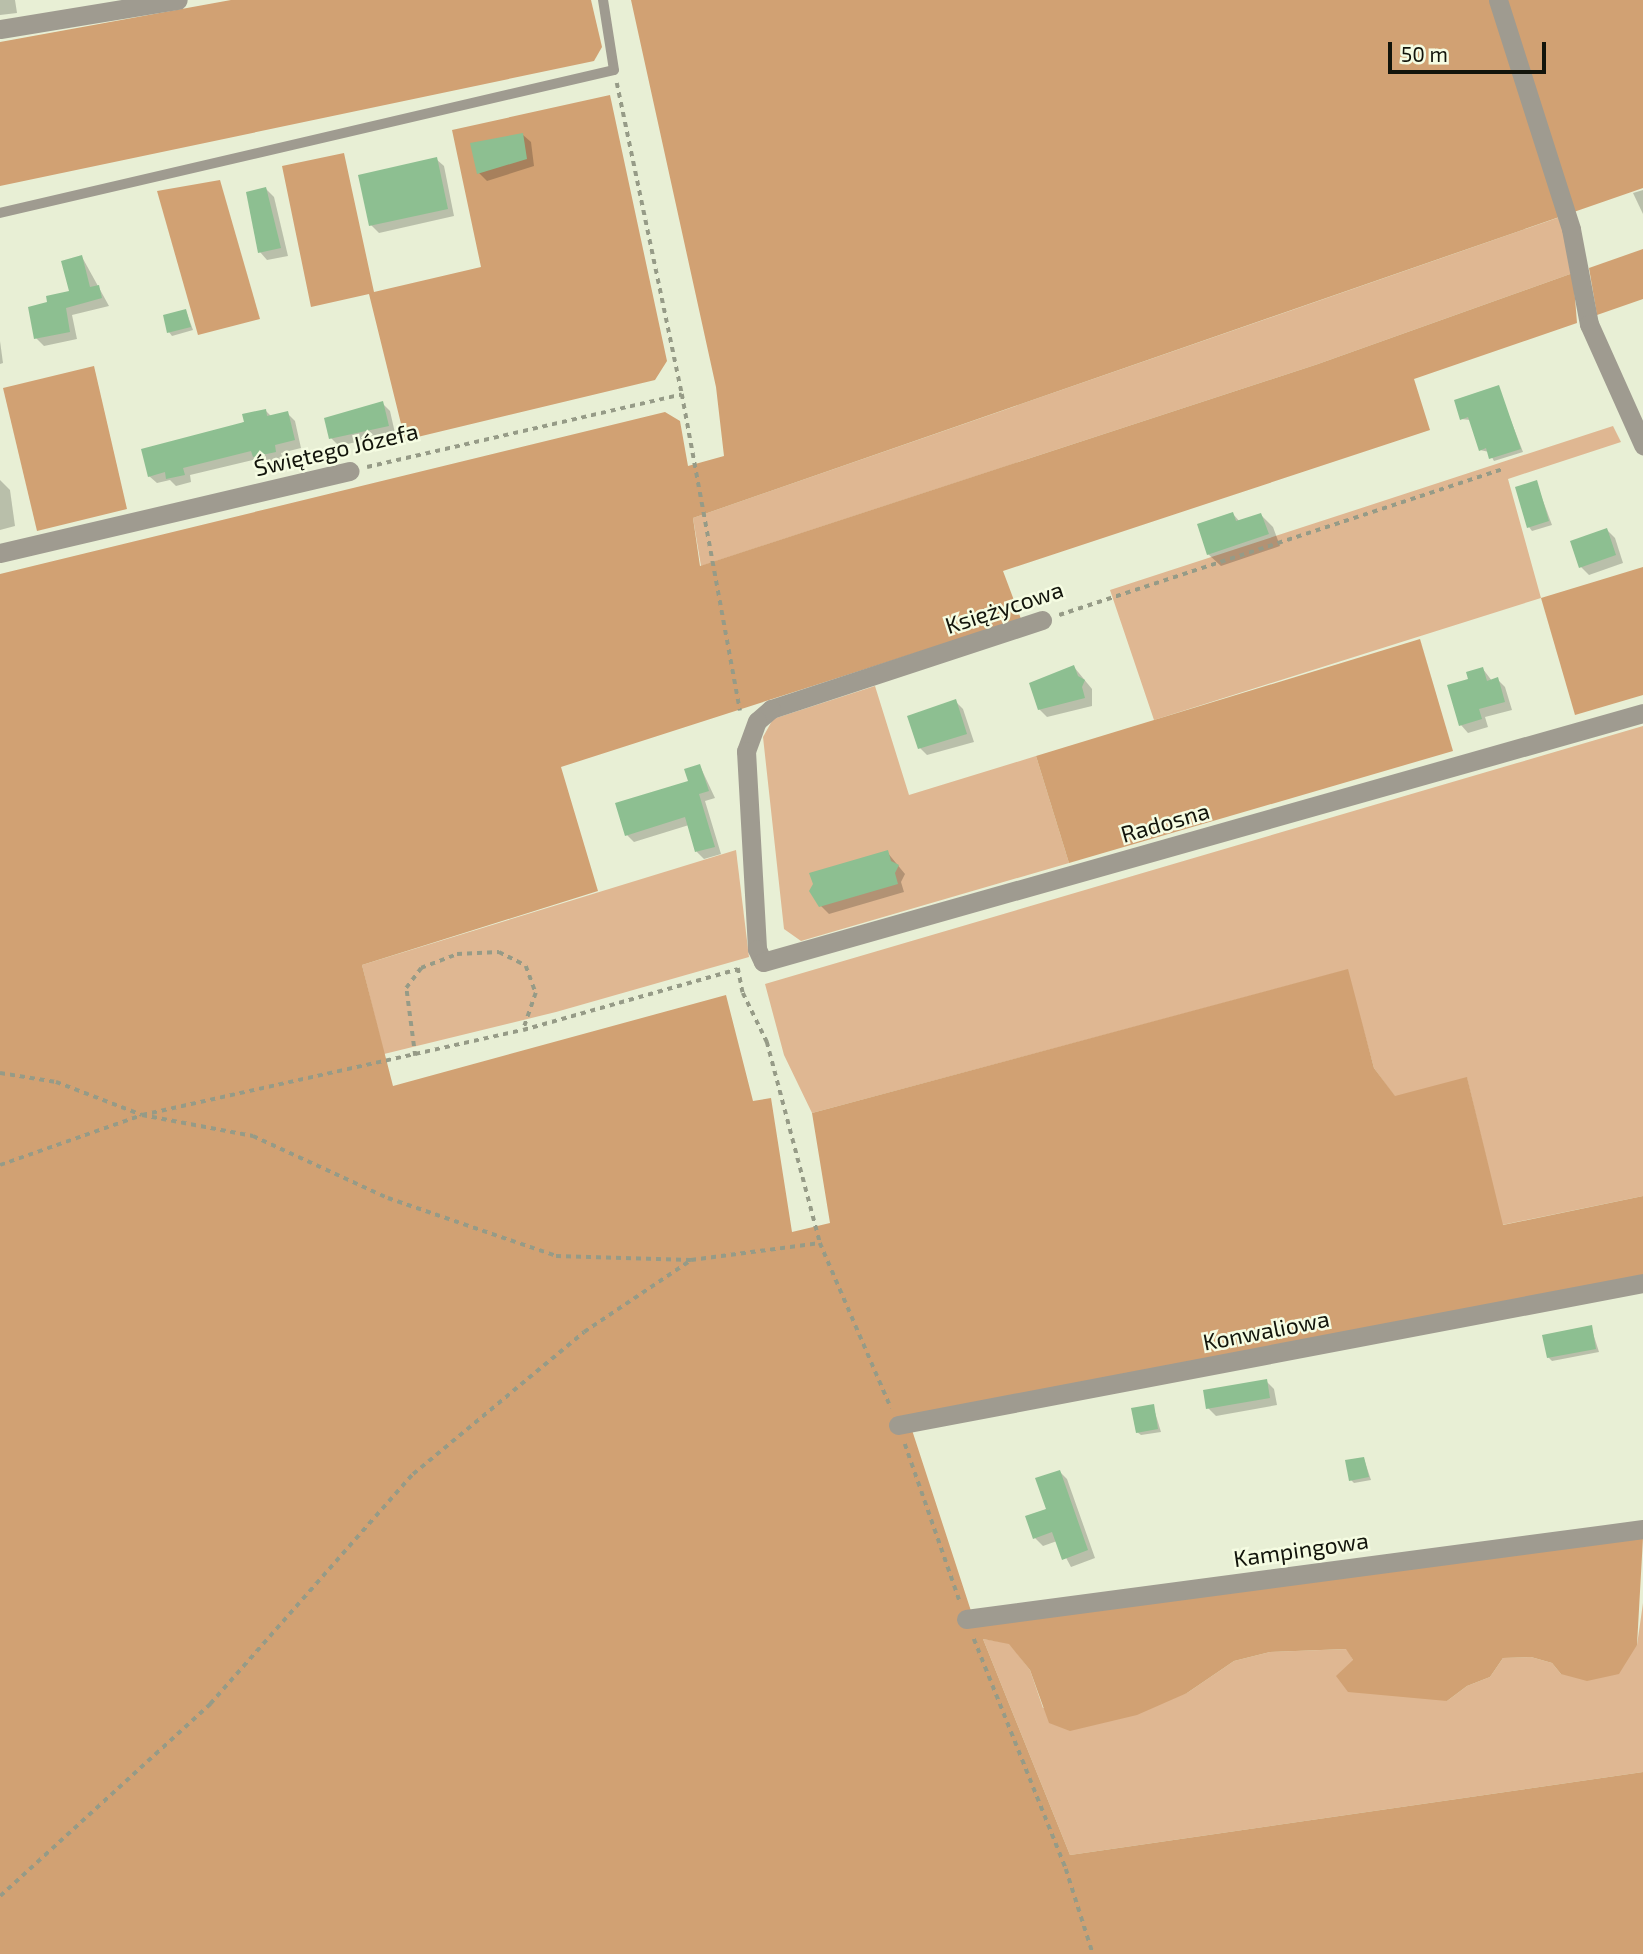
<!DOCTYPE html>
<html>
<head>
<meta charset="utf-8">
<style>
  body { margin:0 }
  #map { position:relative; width:1643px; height:1954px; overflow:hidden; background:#e8efd5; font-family:"Exo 2",sans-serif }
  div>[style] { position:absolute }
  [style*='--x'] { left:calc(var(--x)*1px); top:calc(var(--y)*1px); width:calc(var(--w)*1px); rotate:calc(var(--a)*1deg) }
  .green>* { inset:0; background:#dfb792 }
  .forest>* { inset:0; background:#d1a173 }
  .shadow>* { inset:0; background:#0003 }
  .building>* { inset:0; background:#8dbf91 }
  .path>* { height:3.5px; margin-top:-1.75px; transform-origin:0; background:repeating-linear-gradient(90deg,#969b87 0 5px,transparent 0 10px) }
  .service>* { height:10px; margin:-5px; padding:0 5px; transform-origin:5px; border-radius:5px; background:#9f9b90 }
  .minor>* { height:19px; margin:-9.5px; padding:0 9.5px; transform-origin:9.5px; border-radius:9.5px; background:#9f9b90 }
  span { translate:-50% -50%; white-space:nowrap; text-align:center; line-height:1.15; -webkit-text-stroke:5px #f5fce2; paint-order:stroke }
  .street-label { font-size:23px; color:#12140b }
  .scale { position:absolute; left:1388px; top:42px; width:158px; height:32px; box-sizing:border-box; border:4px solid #12140b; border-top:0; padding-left:9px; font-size:21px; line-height:24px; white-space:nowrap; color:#12140b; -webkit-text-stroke:5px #f5fce2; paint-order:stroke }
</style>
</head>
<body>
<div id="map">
  <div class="green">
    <i style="clip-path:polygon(1560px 217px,1573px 273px,1318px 364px,701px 566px,693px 518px)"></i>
    <i style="clip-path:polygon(1613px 426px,1621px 442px,1508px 479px,1541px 598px,1154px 720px,1110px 590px)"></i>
    <i style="clip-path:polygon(875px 686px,909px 795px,1036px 756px,1069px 863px,801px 941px,784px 929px,763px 737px,773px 719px)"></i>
    <i style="clip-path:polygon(1643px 726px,1643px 1196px,1502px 1225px,1467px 1078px,1395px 1097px,1374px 1068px,1347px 970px,812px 1113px,784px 1055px,765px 984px)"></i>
    <i style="clip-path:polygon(736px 850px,749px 957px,556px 1012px,384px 1054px,362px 965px)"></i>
    <i style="clip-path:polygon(1643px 1603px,1643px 1772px,1070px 1855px,983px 1639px,1009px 1643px,1030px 1670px,1043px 1708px,1187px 1693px,1234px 1661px,1270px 1652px,1347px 1649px,1353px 1660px,1447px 1701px,1467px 1686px,1490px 1677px,1503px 1658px,1531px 1657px,1552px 1663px,1561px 1674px,1637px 1645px)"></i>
  </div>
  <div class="forest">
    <i style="clip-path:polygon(231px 0,591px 0,602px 47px,594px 61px,0 186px,0 42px)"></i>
    <i style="clip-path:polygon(631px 0,1643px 0,1643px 188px,693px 518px,700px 566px,1318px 364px,1573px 273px,1577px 323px,1414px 379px,1430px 430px,1003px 571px,1021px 619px,561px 767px,598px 891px,362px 965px,393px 1086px,726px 995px,753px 1101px,771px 1098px,792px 1232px,830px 1223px,812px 1113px,1348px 969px,1374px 1068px,1395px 1096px,1467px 1077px,1503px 1225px,1643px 1196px,1643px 1279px,912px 1430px,971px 1611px,1643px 1538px,1637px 1645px,1619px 1674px,1587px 1681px,1561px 1674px,1552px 1663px,1531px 1657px,1503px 1658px,1490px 1677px,1467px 1686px,1447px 1701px,1348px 1692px,1336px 1676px,1353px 1660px,1346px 1649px,1270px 1652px,1234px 1661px,1187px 1693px,1137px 1715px,1070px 1731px,1049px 1723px,1030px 1670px,1009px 1644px,983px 1639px,1070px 1855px,1643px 1772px,1643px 1954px,0 1954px,0 574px,665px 412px,680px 421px,688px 466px,724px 456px,716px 387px)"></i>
    <i style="clip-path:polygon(610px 95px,667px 361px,655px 380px,405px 440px,369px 294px,311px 307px,282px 166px,344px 153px,374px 292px,481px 267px,452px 130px)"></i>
    <i style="clip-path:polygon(220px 180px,260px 319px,198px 335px,157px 191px)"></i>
    <i style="clip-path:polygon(1643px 249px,1643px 299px,1597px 315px,1589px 268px)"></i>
    <i style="clip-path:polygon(94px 366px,127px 509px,37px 531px,3px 388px)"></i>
    <i style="clip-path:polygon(1643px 567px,1643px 695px,1575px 715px,1541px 598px)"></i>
    <i style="clip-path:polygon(1420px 639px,1453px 751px,1069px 863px,1036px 756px)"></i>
  </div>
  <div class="shadow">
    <i style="clip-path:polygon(0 0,15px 0,17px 13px,0 15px)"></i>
    <i style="clip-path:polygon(523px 135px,531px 142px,534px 166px,487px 181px,479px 173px)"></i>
    <i style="clip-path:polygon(436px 159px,444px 166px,454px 216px,379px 233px,371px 225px)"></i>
    <i style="clip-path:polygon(266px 189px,274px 197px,288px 256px,267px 260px,260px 252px)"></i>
    <i style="clip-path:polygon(1643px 190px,1643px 214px,1633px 193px)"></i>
    <i style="clip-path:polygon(82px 257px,109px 306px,72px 315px,77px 339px,44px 346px,36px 338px,71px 292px)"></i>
    <i style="clip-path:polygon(186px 311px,193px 330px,172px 336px,169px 332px)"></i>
    <i style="clip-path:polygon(0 341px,3px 363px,0 364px)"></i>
    <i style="clip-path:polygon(1498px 387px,1523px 452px,1494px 461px,1489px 452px,1480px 450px,1470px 420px,1461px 419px)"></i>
    <i style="clip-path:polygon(382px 403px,390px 411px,395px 433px,339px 446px,331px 438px)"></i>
    <i style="clip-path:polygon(265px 410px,272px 417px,287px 413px,295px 421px,301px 448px,281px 453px,283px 459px,262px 464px,257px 459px,190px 475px,191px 482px,176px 486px,170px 480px,157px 483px,149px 476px)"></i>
    <i style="clip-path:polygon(0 480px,10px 490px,15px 526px,0 530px)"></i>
    <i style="clip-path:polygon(1536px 482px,1552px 525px,1532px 531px,1529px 527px)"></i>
    <i style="clip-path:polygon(1233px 514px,1240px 522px,1261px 515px,1273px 527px,1280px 546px,1221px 566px,1208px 554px)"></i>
    <i style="clip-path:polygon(1607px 530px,1615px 538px,1623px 563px,1589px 575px,1581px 567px)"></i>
    <i style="clip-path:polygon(1074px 667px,1092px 689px,1092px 706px,1047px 717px,1039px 709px)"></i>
    <i style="clip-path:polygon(1483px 669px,1492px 681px,1497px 679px,1505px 687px,1512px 710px,1485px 717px,1488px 727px,1468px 733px,1461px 725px,1470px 680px)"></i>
    <i style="clip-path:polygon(955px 701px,963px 709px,974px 742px,927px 755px,920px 748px)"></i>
    <i style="clip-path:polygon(700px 766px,715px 798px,705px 801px,721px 854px,704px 859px,697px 852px,689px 825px,634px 842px,627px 835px,690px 782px)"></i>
    <i style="clip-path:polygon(887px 852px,905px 874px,901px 882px,904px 892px,829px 914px,821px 906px)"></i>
    <i style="clip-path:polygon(1591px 1327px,1599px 1352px,1552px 1361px,1548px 1357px)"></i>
    <i style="clip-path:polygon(1266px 1381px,1274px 1389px,1277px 1405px,1216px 1416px,1208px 1408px)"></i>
    <i style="clip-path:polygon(1153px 1406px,1161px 1432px,1141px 1435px,1137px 1432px)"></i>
    <i style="clip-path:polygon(1364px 1459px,1371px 1480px,1354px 1483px,1351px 1480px)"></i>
    <i style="clip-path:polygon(1060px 1472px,1067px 1479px,1095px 1558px,1071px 1567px,1057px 1541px,1043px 1546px,1035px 1538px)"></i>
  </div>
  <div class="building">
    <i style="clip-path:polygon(523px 133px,527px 159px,477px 174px,470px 143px)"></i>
    <i style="clip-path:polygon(437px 157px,448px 209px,369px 226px,358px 175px)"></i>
    <i style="clip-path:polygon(266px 187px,281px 248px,258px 253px,246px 192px)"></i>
    <i style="clip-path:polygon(82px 255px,90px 287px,99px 285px,102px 298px,66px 308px,70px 332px,34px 339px,28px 307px,47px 302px,46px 296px,69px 291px,61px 261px)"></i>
    <i style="clip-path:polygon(186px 309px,191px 327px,167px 333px,163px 315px)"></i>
    <i style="clip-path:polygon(1499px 385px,1521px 449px,1489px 459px,1486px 448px,1479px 451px,1468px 417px,1460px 420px,1454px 400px)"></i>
    <i style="clip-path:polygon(383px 401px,389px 426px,329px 439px,324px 418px)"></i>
    <i style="clip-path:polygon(266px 409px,267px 416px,288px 411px,295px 440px,275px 445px,276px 452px,253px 457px,251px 451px,183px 468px,185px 475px,166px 479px,165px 472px,148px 477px,141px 449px,244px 422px,242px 414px)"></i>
    <i style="clip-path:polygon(1537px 480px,1549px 521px,1527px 528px,1515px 487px)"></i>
    <i style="clip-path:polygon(1233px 512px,1236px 521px,1261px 513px,1269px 534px,1207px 555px,1197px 524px)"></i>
    <i style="clip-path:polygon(1607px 528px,1616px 555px,1579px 568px,1570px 541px)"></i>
    <i style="clip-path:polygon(1074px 665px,1078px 676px,1085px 680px,1082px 687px,1085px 698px,1038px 710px,1029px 683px)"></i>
    <i style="clip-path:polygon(1483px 667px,1487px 681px,1498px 677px,1505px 702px,1479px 709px,1482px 719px,1459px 726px,1447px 685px,1468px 679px,1466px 672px)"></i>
    <i style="clip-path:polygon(956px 699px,967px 734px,918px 749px,907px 716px)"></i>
    <i style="clip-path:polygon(700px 764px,709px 791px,699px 794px,715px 847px,695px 852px,685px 817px,625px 836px,615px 803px,688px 781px,684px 769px)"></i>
    <i style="clip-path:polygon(888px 850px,891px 861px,899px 865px,895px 873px,898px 884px,819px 907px,809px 891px,813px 884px,809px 873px)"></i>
    <i style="clip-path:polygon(1592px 1325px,1596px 1349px,1547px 1358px,1542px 1335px)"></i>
    <i style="clip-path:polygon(1267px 1379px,1270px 1398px,1206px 1409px,1203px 1390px)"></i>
    <i style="clip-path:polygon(1154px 1404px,1158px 1429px,1136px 1433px,1131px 1408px)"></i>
    <i style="clip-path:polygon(1364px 1457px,1369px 1477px,1349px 1481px,1345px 1460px)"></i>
    <i style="clip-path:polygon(1060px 1470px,1088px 1550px,1062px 1560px,1052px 1532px,1033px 1539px,1025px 1516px,1046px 1509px,1035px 1478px)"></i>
  </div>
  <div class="path">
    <i style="--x:617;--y:83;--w:318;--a:78.2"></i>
    <i style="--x:682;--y:394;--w:322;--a:79.6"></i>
    <i style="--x:367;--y:467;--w:323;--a:-13"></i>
    <i style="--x:1059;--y:615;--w:466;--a:-18.2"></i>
    <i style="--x:738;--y:968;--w:25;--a:79"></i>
    <i style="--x:743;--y:993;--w:55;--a:63.9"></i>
    <i style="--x:767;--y:1042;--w:208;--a:75.2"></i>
    <i style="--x:820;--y:1243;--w:180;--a:66.7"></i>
    <i style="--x:415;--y:1056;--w:69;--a:-97.5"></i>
    <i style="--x:406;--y:988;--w:25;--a:-53"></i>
    <i style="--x:421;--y:968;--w:39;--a:-21"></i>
    <i style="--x:457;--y:954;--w:42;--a:-2.7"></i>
    <i style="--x:499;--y:952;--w:30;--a:27"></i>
    <i style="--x:526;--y:966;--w:29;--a:70"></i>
    <i style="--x:536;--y:993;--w:39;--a:109"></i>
    <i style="--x:0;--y:1073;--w:57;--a:9.1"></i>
    <i style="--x:56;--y:1082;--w:92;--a:21"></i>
    <i style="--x:142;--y:1115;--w:113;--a:10.7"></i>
    <i style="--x:253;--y:1136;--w:149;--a:24.7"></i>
    <i style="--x:388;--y:1198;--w:178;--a:19"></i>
    <i style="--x:556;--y:1256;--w:135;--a:1.7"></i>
    <i style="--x:691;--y:1260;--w:130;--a:-7.5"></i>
    <i style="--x:0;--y:1165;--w:151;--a:-19.4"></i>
    <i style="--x:142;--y:1115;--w:390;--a:-12.6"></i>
    <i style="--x:523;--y:1030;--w:223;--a:-15.8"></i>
    <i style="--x:905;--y:1444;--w:167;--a:70.8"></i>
    <i style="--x:974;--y:1639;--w:248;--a:68.2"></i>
    <i style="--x:1066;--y:1869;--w:89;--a:72.4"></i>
    <i style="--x:0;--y:1896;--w:285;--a:-42.4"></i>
    <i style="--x:210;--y:1704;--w:307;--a:-48.6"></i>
    <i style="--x:413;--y:1474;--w:222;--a:-39.7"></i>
    <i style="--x:584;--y:1332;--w:129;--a:-33.9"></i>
  </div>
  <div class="service">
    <i style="--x:0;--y:213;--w:630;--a:-13.11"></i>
    <i style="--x:614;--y:70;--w:71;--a:-98.9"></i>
  </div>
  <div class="minor">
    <i style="--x:1498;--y:0;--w:240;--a:72.3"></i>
    <i style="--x:1571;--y:229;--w:97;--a:79.3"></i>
    <i style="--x:1589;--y:324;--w:133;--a:65.9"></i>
    <i style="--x:0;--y:29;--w:180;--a:-9.3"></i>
    <i style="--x:0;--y:553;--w:359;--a:-13.2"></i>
    <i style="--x:1042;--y:620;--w:285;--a:161.8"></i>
    <i style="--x:771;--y:709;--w:18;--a:139"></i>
    <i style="--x:757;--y:721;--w:32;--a:110"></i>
    <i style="--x:746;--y:751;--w:198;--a:86.8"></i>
    <i style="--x:757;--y:949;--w:14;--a:65"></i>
    <i style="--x:763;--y:962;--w:915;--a:-15.8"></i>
    <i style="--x:898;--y:1425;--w:758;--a:-10.79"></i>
    <i style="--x:966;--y:1619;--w:683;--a:-7.57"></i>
  </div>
  <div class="street-label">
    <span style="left:336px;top:449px;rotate:-13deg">Świętego Józefa</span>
    <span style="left:1004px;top:607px;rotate:-18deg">Księżycowa</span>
    <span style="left:1165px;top:822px;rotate:-16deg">Radosna</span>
    <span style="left:1266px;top:1330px;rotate:-11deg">Konwaliowa</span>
    <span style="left:1301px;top:1549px;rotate:-8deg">Kampingowa</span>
  </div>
  <div class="scale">50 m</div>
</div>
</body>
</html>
